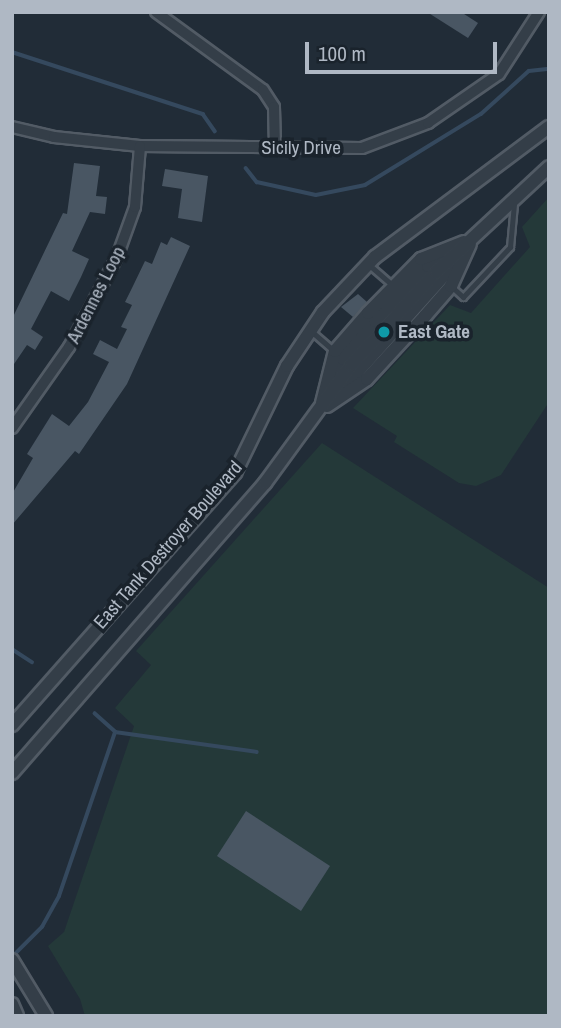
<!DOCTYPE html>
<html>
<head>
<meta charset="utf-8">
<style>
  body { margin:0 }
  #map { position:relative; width:561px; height:1028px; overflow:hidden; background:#212c37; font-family:"Archivo Narrow",sans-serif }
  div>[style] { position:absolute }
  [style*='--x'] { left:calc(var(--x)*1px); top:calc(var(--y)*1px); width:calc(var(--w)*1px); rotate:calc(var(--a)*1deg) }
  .green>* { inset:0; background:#243939 }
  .stream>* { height:3.5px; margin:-1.75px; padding:0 1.75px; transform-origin:1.75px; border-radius:1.75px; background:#35495e }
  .building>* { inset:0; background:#495663 }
  .roads { filter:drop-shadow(2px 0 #525b65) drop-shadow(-2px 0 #525b65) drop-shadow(0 2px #525b65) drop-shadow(0 -2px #525b65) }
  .service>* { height:5px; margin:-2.5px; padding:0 2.5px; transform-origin:2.5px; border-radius:2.5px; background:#343e48 }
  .minor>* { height:10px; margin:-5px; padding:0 5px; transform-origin:5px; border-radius:5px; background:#343e48 }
  .tertiary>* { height:12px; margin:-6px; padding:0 6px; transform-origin:6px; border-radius:6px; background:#343e48 }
  .dots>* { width:19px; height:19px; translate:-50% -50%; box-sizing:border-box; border:4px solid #1a232c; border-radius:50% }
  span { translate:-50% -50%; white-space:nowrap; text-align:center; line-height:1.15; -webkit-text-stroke:7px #1a232c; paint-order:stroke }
  .street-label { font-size:19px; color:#afb8c4 }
  .poi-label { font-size:19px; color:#afb8c4; font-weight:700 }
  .left { translate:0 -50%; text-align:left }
  .frame { position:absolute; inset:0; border:14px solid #afb8c4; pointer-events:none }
  .scale { position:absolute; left:305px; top:42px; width:192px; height:32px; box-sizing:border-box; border:4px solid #afb8c4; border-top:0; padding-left:9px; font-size:21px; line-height:24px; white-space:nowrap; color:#afb8c4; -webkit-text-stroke:5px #1a232c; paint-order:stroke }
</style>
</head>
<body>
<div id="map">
  <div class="green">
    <i style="clip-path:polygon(549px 197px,549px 402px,501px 475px,476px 486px,459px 483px,394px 442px,397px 436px,353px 408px,450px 305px,471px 313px,530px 247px,522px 227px)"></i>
    <i style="clip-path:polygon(322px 443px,549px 588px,549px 1016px,85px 1016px,80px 999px,48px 946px,64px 932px,134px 726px,115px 708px,151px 665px,136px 651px)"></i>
  </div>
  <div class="stream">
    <i style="--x:12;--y:52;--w:201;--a:18"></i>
    <i style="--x:203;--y:114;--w:21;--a:55"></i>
    <i style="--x:246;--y:168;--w:18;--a:52"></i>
    <i style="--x:257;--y:182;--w:60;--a:12.4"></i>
    <i style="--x:316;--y:195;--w:50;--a:-11.5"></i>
    <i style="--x:365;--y:185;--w:136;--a:-31.5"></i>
    <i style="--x:481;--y:114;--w:64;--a:-41.9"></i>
    <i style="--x:529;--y:71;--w:20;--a:-6"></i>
    <i style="--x:12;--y:649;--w:24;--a:33"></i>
    <i style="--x:115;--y:732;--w:143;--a:8"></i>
    <i style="--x:16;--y:953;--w:37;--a:-45"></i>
    <i style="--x:42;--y:927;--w:35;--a:-61"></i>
    <i style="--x:59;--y:896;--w:173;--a:-71.1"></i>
    <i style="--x:115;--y:732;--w:27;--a:-138"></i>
  </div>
  <div class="building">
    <i style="clip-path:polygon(427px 12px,461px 12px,478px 23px,468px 38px)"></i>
    <i style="clip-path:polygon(74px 163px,100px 166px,96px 196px,107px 197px,105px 214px,90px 212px,72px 251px,89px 259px,81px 277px,69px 301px,51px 291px,31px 329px,43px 337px,35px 350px,27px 345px,12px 367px,12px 319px,63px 213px,67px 214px)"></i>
    <i style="clip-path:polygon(165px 169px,208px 176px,202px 222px,178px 218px,182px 189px,162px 186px)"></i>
    <i style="clip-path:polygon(171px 237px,190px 246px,127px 384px,79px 454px,75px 451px,12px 525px,12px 494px,33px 458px,27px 454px,52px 414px,69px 426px,88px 402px,109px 362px,93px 354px,100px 340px,117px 349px,127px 329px,121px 327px,132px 305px,125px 302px,132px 288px,145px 261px,152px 264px,161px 242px,167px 245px)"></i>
    <i style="clip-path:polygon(358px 294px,367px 302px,353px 317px,341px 307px)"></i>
    <i style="clip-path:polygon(246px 811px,330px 866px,301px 911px,217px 856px)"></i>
  </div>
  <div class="roads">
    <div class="service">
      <i style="--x:368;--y:264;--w:35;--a:41"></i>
      <i style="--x:452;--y:287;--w:15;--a:42"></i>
      <i style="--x:463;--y:297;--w:69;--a:-46.8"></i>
      <i style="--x:510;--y:247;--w:43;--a:-84.7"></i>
      <i style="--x:311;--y:331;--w:32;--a:41"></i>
    </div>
    <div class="minor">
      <i style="--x:156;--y:12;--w:132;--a:36.1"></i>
      <i style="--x:263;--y:90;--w:20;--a:57"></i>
      <i style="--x:274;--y:107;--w:42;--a:88.6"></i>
      <i style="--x:12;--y:127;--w:43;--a:13.4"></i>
      <i style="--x:54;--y:137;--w:86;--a:6"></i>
      <i style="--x:140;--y:146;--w:222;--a:0.5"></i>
      <i style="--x:362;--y:148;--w:71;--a:-20.7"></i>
      <i style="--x:428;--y:123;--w:86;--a:-34.6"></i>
      <i style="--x:499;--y:74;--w:74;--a:-57.2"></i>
      <i style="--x:12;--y:428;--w:99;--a:-54.9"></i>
      <i style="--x:69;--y:347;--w:102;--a:-61.9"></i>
      <i style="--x:117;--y:257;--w:53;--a:-70.2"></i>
      <i style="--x:135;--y:207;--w:61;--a:-85.3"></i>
    </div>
    <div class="tertiary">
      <i style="--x:335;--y:378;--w:21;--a:-67"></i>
      <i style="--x:343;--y:359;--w:50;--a:-49.9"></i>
      <i style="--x:375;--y:321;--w:76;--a:-46.1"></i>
      <i style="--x:428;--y:266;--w:17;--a:-33"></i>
      <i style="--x:343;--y:388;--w:168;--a:-48.1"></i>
      <i style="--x:322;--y:403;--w:54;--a:-76"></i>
      <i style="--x:335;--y:351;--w:50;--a:-49"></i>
      <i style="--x:368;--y:313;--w:76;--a:-45.5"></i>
      <i style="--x:421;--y:259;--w:46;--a:-21.6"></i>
      <i style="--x:327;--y:406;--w:48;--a:-34"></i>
      <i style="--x:367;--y:379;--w:86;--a:-47.4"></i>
      <i style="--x:425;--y:316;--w:40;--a:-49"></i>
      <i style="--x:451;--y:286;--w:46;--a:-65.7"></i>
      <i style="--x:12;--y:725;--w:337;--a:-48.5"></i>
      <i style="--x:235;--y:473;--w:119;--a:-64.1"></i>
      <i style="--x:287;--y:366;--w:65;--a:-56.3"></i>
      <i style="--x:323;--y:312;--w:76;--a:-46.6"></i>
      <i style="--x:375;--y:257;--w:217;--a:-36.8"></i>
      <i style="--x:12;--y:773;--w:385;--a:-48.9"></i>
      <i style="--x:265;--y:483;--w:146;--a:-53.9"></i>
      <i style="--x:351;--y:365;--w:126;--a:-47.6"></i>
      <i style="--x:436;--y:272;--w:154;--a:-42.9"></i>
      <i style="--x:12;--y:960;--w:66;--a:58.7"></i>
      <i style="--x:12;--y:1004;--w:13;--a:67"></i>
    </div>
  </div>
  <div class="dots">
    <i style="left:384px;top:332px;background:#0f9aa8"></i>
  </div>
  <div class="street-label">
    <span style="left:301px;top:148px">Sicily Drive</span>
    <span style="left:96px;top:295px;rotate:-63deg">Ardennes Loop</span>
    <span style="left:168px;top:545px;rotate:-49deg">East Tank Destroyer Boulevard</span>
  </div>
  <div class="poi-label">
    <span class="left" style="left:398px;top:332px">East Gate</span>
  </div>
  <div class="frame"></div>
  <div class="scale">100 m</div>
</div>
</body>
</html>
